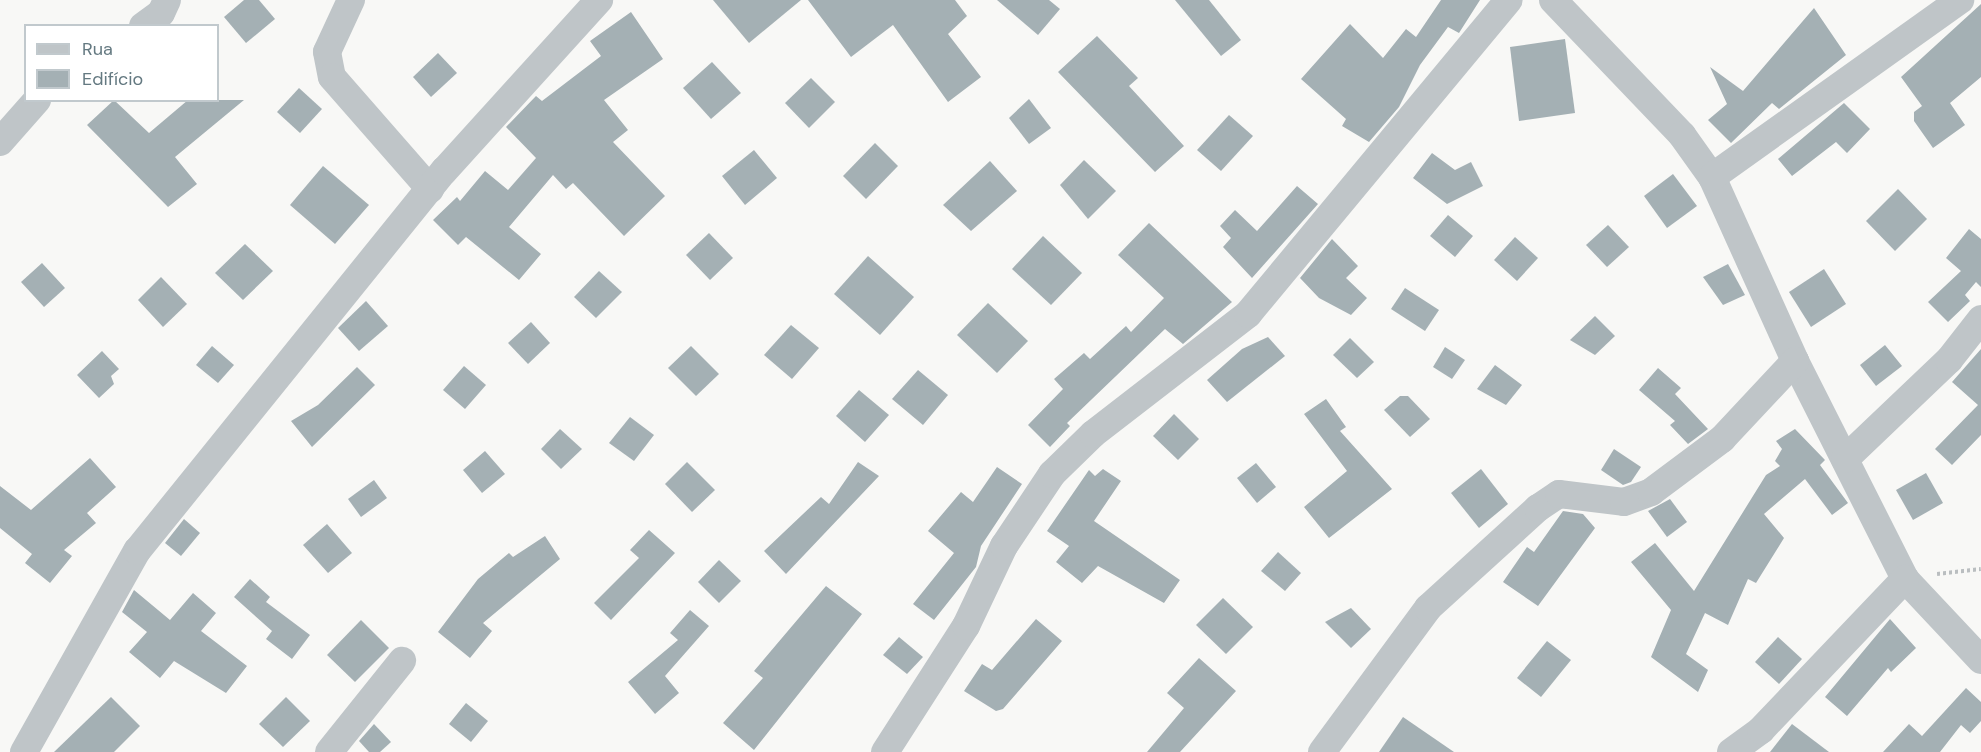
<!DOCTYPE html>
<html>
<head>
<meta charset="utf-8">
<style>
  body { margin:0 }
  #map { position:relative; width:1981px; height:752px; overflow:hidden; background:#f8f8f6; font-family:"DM Sans",sans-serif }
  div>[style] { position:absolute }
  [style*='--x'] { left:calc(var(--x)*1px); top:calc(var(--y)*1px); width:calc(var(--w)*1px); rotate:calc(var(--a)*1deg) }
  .building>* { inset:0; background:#a4b0b4 }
  .path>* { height:4px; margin-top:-2px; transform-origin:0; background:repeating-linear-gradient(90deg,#babec0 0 3px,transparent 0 6px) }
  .minor>* { height:28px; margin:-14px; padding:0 14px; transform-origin:14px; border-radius:14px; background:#bfc5c8 }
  span { translate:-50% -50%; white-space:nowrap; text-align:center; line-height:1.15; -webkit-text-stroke:6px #fff; paint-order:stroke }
  .legend { position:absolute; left:24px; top:24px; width:195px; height:78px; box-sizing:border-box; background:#fff; border:2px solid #c1c9cd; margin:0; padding:8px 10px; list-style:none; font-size:18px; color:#647981 }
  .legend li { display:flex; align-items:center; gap:12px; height:30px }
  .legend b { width:30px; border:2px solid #c1c9cd }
</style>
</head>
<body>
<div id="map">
  <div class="building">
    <i style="clip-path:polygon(244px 0,259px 0,275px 19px,246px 43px,224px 17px)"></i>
    <i style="clip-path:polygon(713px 0,801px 0,749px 43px)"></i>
    <i style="clip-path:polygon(808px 0,955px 0,967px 16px,948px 34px,981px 77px,948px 102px,893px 25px,851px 57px)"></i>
    <i style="clip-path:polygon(997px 0,1049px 0,1060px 9px,1038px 35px)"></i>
    <i style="clip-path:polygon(1175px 0,1209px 0,1241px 40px,1221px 56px)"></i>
    <i style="clip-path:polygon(1441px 0,1480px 0,1459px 33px,1448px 27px,1420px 65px,1399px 107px,1369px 142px,1342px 126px,1346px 119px,1301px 79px,1350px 24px,1383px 58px,1406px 29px,1416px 37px)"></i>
    <i style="clip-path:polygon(1981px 4px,1981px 77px,1950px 103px,1965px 125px,1933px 148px,1914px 121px,1914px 112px,1922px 106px,1901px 77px)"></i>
    <i style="clip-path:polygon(1814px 8px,1846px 55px,1779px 109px,1772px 103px,1731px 143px,1708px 120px,1727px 104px,1710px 67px,1743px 91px)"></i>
    <i style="clip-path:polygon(631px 12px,663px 59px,604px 100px,628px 130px,613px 142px,665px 196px,624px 236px,573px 183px,566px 189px,553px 175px,509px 227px,541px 254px,519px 280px,466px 237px,458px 245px,433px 220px,457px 197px,460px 201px,485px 171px,508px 190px,536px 158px,506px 127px,536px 96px,542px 101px,601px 56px,590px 41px)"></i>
    <i style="clip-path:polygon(1097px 36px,1138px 78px,1129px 86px,1184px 146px,1155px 172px,1058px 72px)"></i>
    <i style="clip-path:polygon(1565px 39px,1575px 113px,1519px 121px,1510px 47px)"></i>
    <i style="clip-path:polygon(438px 53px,457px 73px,431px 97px,413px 77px)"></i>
    <i style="clip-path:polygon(712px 62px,741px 93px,711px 119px,683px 88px)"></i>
    <i style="clip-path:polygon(811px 78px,835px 102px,809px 128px,785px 103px)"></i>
    <i style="clip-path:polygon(299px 88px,322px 109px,300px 133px,277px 112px)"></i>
    <i style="clip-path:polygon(1029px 99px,1051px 128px,1029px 144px,1009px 118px)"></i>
    <i style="clip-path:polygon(114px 100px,149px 133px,188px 100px,244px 100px,175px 157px,197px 184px,168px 207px,87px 125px)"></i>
    <i style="clip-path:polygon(1844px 103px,1870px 129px,1847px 153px,1836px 142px,1792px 176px,1778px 159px)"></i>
    <i style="clip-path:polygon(1229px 115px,1253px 136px,1221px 171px,1197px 150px)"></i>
    <i style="clip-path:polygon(875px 143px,898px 166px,866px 199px,843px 176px)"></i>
    <i style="clip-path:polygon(754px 150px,777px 178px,745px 205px,722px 176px)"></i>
    <i style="clip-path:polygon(1432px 153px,1455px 170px,1471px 162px,1483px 186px,1447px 204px,1413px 178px)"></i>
    <i style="clip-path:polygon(1084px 160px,1116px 191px,1088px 219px,1060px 185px)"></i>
    <i style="clip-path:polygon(990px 161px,1017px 191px,971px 231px,943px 205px)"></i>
    <i style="clip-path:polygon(323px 166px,369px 205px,335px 244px,290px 205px)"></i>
    <i style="clip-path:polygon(1673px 174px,1697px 206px,1667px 228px,1644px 196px)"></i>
    <i style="clip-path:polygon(1297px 186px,1318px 204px,1252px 278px,1223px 247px,1231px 238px,1220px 226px,1235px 210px,1257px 231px)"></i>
    <i style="clip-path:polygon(1898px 189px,1927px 219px,1895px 251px,1866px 221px)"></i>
    <i style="clip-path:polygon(1448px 215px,1473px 236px,1455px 257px,1430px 236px)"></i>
    <i style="clip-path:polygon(1149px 223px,1232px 302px,1183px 344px,1165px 329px,1067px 423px,1070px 426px,1050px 447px,1028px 425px,1063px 389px,1054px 379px,1084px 353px,1090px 359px,1126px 326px,1131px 332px,1164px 298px,1118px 255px)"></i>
    <i style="clip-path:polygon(1608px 225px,1629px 247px,1607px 267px,1586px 245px)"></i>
    <i style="clip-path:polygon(1969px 229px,1981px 239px,1981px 287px,1976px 282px,1965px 295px,1970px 301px,1948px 322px,1928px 302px,1961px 271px,1946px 258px)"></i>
    <i style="clip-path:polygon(709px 233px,733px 258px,710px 280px,686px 255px)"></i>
    <i style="clip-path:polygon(1043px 236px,1082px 273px,1051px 305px,1012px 269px)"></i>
    <i style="clip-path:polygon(1515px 237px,1538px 258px,1517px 281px,1494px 260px)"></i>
    <i style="clip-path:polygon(1332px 239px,1358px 266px,1346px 278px,1367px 298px,1351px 315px,1319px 298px,1300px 278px)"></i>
    <i style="clip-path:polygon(245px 244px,273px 271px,243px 300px,215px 273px)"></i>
    <i style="clip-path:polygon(868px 256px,914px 297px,880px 335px,834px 294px)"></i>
    <i style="clip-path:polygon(42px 263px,65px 288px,44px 307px,21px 282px)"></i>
    <i style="clip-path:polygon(1728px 264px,1745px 295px,1723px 305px,1703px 277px)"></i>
    <i style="clip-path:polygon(1824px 269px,1846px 304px,1811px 327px,1789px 292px)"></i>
    <i style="clip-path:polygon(599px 271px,622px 292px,596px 318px,574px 297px)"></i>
    <i style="clip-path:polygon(161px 277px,187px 304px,163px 327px,138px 300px)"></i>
    <i style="clip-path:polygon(1405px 288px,1439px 310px,1425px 331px,1391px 309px)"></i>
    <i style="clip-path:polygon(366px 301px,388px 326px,359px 351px,338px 328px)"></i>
    <i style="clip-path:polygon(988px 303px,1028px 341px,997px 373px,957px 335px)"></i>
    <i style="clip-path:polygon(1595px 316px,1615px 336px,1595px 355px,1570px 340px)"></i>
    <i style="clip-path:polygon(531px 322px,550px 343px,528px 364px,508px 343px)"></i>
    <i style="clip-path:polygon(791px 325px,819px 348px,792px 379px,764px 355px)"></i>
    <i style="clip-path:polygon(1268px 337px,1285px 356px,1227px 402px,1207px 380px,1242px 349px)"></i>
    <i style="clip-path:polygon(1350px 338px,1374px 362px,1357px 378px,1333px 355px)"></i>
    <i style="clip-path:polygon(1885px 345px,1902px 366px,1876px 386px,1860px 365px)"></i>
    <i style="clip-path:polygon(212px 346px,234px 365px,218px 383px,196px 365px)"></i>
    <i style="clip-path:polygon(691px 346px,719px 374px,696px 396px,668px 368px)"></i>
    <i style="clip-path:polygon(1445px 347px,1465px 360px,1452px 379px,1433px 367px)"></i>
    <i style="clip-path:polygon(1981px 349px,1981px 435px,1952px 465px,1935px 449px,1978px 405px,1952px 382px)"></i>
    <i style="clip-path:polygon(102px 351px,119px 369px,111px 376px,114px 384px,99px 398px,77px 375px)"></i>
    <i style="clip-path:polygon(1495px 365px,1522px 385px,1506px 405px,1477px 389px)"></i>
    <i style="clip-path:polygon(464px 366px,486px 385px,465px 409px,443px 390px)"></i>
    <i style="clip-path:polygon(357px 367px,375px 385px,312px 447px,291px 421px,318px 405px)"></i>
    <i style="clip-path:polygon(1658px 368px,1681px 388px,1675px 394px,1708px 429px,1688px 444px,1670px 425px,1675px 421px,1639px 390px)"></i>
    <i style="clip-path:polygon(918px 370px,948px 395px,923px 425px,892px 399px)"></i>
    <i style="clip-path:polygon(859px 390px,889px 415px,865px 442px,836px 416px)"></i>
    <i style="clip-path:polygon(1400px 396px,1408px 396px,1430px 419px,1410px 437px,1384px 410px)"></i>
    <i style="clip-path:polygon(1326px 399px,1346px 427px,1340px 431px,1392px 489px,1329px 538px,1304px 507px,1347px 471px,1304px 414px)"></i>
    <i style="clip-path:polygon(1174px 414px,1199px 439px,1178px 460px,1153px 436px)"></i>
    <i style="clip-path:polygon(630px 417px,654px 435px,634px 461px,609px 443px)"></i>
    <i style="clip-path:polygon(560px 429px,582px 449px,561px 469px,541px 449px)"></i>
    <i style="clip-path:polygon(1795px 429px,1825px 460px,1820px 465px,1848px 503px,1832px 515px,1805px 479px,1764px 514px,1784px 538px,1756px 583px,1748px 579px,1728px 625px,1705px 613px,1686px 654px,1708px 670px,1698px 692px,1651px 657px,1671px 610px,1631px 562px,1655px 543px,1694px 591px,1766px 475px,1780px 466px,1775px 461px,1782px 449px,1776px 441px)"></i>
    <i style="clip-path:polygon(1614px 449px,1641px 467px,1631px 482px,1623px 485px,1601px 470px)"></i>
    <i style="clip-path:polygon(485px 451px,505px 474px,482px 493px,463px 470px)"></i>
    <i style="clip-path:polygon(90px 458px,116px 487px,87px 513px,96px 523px,64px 550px,72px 556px,50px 583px,25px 563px,32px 554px,0 528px,0 486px,31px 510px)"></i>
    <i style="clip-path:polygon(687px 462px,715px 490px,692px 512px,665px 484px)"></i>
    <i style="clip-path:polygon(858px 462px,879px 476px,786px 574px,764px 551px,821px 497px,829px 504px)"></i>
    <i style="clip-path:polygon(1256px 463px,1276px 487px,1257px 503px,1237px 478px)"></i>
    <i style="clip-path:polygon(997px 467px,1022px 484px,981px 546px,976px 567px,934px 620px,913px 604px,954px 553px,928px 531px,961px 492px,973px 502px)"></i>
    <i style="clip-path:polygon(1103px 469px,1121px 481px,1094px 521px,1180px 580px,1164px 603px,1098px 566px,1082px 583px,1056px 562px,1069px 546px,1047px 531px,1089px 470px,1095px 476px)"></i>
    <i style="clip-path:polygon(1481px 469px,1508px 504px,1479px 528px,1451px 493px)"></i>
    <i style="clip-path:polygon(1926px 473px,1943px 503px,1913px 520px,1896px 490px)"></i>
    <i style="clip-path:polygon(374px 480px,387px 498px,361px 517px,348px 499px)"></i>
    <i style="clip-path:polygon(1670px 499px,1687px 522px,1667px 537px,1648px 511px)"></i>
    <i style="clip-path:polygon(1563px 511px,1583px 514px,1595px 528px,1538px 606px,1503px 582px,1527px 547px,1534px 552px)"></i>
    <i style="clip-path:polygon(184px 519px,200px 533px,181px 556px,165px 543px)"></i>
    <i style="clip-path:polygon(327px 524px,352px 553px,328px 573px,303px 545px)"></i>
    <i style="clip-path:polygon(649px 530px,675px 553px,611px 620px,594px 603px,639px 558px,630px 550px)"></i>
    <i style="clip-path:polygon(545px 536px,560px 559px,483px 623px,492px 631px,470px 658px,438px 632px,478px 579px,509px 553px,513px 557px)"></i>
    <i style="clip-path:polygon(1278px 552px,1301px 573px,1285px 591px,1261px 571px)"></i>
    <i style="clip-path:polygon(719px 560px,741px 581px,719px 603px,698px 582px)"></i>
    <i style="clip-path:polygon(250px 579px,270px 597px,266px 602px,310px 635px,292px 659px,266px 639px,272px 631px,234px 597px)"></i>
    <i style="clip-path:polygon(826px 586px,862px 614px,754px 750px,723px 723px,763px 678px,754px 671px)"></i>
    <i style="clip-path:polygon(134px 590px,170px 620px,193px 593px,216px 613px,201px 631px,247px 666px,226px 693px,174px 661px,160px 678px,129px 652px,147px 632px,122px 612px)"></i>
    <i style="clip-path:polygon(1223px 598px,1253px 627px,1226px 654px,1196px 625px)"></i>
    <i style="clip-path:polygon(1351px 608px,1371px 629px,1351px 648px,1325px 622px)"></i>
    <i style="clip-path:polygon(690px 610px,709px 626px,665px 676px,679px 693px,655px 714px,628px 682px,678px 640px,670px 633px)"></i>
    <i style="clip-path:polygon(1036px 619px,1062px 641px,1003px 709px,996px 711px,964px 691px,982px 664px,992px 670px)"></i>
    <i style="clip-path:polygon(1890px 619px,1916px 648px,1891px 672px,1888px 668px,1847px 716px,1825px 697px)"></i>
    <i style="clip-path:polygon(361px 620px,389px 648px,355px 682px,327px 655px)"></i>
    <i style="clip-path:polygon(899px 637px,923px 657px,907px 674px,883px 655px)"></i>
    <i style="clip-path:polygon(1778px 637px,1802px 659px,1779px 684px,1755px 662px)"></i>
    <i style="clip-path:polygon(1547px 641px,1571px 660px,1541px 697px,1517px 678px)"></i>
    <i style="clip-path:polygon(1199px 658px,1236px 691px,1180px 752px,1147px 752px,1184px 708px,1167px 693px)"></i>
    <i style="clip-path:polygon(1966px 688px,1981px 702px,1981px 721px,1970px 733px,1961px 725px,1940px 752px,1883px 752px,1909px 724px,1922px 736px)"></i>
    <i style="clip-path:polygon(111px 697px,140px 726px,114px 752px,54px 752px)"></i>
    <i style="clip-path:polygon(286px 697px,310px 721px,283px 747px,259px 724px)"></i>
    <i style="clip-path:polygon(466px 703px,488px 721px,471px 742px,449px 724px)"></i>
    <i style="clip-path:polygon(1403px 717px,1454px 752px,1379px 752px)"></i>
    <i style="clip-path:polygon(374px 724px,391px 742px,380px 752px,369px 752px,359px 741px)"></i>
    <i style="clip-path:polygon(1792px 724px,1829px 752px,1770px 752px)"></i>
  </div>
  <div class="path">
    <i style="--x:1937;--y:574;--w:44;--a:-6.5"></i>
  </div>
  <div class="minor">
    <i style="--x:351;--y:0;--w:57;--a:114.8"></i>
    <i style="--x:327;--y:52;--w:25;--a:79"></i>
    <i style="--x:332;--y:77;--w:149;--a:48.8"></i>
    <i style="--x:1553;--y:0;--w:187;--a:46.3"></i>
    <i style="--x:1682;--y:135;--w:52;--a:54.5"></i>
    <i style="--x:1712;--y:177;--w:202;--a:65.7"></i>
    <i style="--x:1795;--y:361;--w:244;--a:63.2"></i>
    <i style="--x:1905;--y:579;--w:111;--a:46.8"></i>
    <i style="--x:143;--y:26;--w:22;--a:-36"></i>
    <i style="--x:161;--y:13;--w:14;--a:-65"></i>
    <i style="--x:0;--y:142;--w:56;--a:-48.6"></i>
    <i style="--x:1712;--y:177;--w:305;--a:-35.5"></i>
    <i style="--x:1845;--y:459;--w:144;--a:-43.6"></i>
    <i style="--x:1949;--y:360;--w:52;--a:-52"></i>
    <i style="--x:24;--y:752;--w:231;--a:-60.7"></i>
    <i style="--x:137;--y:551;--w:489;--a:-51.1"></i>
    <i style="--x:444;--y:171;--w:231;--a:-47.8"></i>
    <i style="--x:329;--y:752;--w:117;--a:-51.3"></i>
    <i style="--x:885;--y:752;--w:150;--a:-57.3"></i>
    <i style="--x:966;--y:626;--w:89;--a:-64.6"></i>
    <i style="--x:1004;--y:546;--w:87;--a:-56.3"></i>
    <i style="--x:1052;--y:474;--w:57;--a:-44.3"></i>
    <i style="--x:1093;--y:434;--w:196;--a:-37.7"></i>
    <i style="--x:1248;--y:314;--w:408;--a:-50.3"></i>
    <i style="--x:1322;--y:752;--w:179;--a:-53.6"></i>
    <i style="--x:1428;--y:608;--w:149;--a:-42.3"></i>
    <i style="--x:1538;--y:508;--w:25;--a:-34"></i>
    <i style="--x:1559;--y:494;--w:65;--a:7"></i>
    <i style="--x:1624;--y:502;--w:29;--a:-20"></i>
    <i style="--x:1651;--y:492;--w:89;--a:-36.7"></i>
    <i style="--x:1722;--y:439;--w:107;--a:-46.9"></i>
    <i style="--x:1731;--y:752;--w:37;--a:-36"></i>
    <i style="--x:1761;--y:730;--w:209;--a:-46.4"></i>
  </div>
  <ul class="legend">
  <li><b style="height:8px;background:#bfc5c8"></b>Rua</li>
  <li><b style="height:16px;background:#a4b0b4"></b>Edifício</li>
  </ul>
</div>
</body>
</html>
